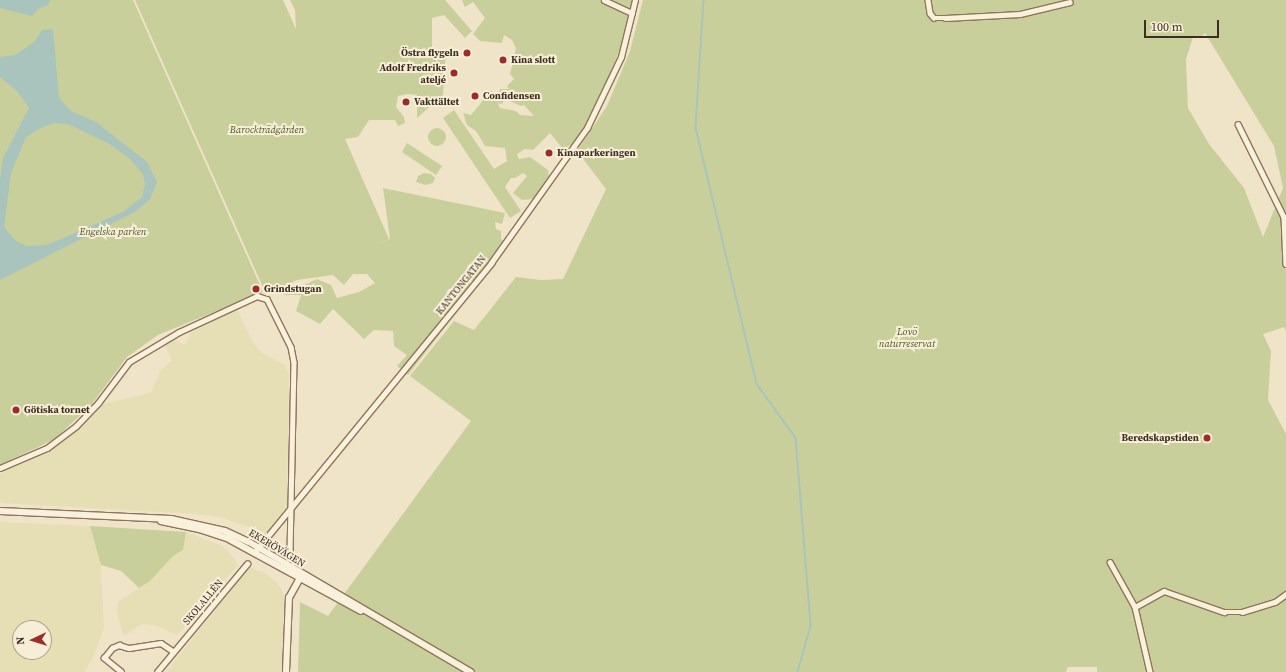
<!DOCTYPE html>
<html>
<head>
<meta charset="utf-8">
<style>
  body { margin:0 }
  #map { position:relative; width:1286px; height:672px; overflow:hidden; background:#f0e4c8; font-family:"Source Serif 4",serif }
  div>[style] { position:absolute }
  [style*='--x'] { left:calc(var(--x)*1px); top:calc(var(--y)*1px); width:calc(var(--w)*1px); rotate:calc(var(--a)*1deg) }
  .farmland>* { inset:0; background:#e6deb5 }
  .green>* { inset:0; background:#c9cf9b }
  .round { border-radius:50% }
  .water>* { inset:0; background:#a9c4bc }
  .stream>* { height:1.5px; margin:-0.75px; padding:0 0.75px; transform-origin:0.75px; border-radius:0.75px; background:#a9c4bc }
  .roads { filter:drop-shadow(1px 0 #8d765c) drop-shadow(-1px 0 #8d765c) drop-shadow(0 1px #8d765c) drop-shadow(0 -1px #8d765c) }
  .minor>* { height:4.5px; margin:-2.25px; padding:0 2.25px; transform-origin:2.25px; border-radius:2.25px; background:#faf1dc }
  .tertiary>* { height:5.5px; margin:-2.75px; padding:0 2.75px; transform-origin:2.75px; border-radius:2.75px; background:#faf1dc }
  .secondary>* { height:6px; margin:-3px; padding:0 3px; transform-origin:3px; border-radius:3px; background:#faf1dc }
  .dots>* { width:11px; height:11px; translate:-50% -50%; box-sizing:border-box; border:2px solid #f7eed8; border-radius:50% }
  span { translate:-50% -50%; white-space:nowrap; text-align:center; line-height:1.15; -webkit-text-stroke:4px #f7eed8; paint-order:stroke }
  .poi-label { font-size:10px; color:#3d2e20; font-weight:700 }
  .right { translate:-100% -50%; text-align:right }
  .left { translate:0 -50%; text-align:left }
  .park-label { font-size:10px; color:#4d5a26; font-style:italic }
  .street-label { font-size:10px; color:#3d2e20 }
  .north { position:absolute; left:12px; top:620px; width:40px; height:40px; box-sizing:border-box; background:#f7eed8; border:1px solid #ada18e; border-radius:50%; rotate:266deg; font-size:11px; font-weight:700; line-height:16px; text-align:center; color:#3d2e20 }
  .north::after { content:''; display:block; margin:auto; width:14px; height:18px; background:#9e2a2b; clip-path:polygon(50% 0,100% 100%,50% 72%,0 100%) }
  .scale { position:absolute; left:1144px; top:20px; width:75px; height:18px; box-sizing:border-box; border:2px solid #3d2e20; border-top:0; padding-left:5px; font-size:12px; line-height:14px; white-space:nowrap; color:#3d2e20; -webkit-text-stroke:3px #f7eed8; paint-order:stroke }
</style>
</head>
<body>
<div id="map">
  <div class="farmland">
    <i style="clip-path:polygon(237px 309px,252px 341px,261px 352px,284px 365px,289px 374px,287px 506px,266px 533px,220px 517px,195px 514px,0 503px,0 473px,45px 453px,65px 439px,86px 423px,101px 404px,151px 393px,161px 370px,172px 360px,164px 344px,173px 339px,185px 345px,192px 329px)"></i>
    <i style="clip-path:polygon(evenodd,0 522px,90px 526px,101px 565px,104px 628px,93px 658px,84px 672px,0 672px,0 522px,20px 628px,44px 628px,44px 652px,20px 652px,20px 628px)"></i>
    <i style="clip-path:polygon(186px 532px,220px 545px,230px 553px,238px 565px,177px 635px,154px 625px,142px 624px,124px 636px,116px 610px,119px 601px,149px 582px,173px 556px,183px 550px)"></i>
    <i style="clip-path:polygon(249px 567px,265px 573px,278px 584px,284px 595px,282px 672px,166px 672px)"></i>
  </div>
  <div class="green">
    <i style="clip-path:polygon(0 0,133px 0,263px 292px,158px 335px,127px 357px,92px 404px,55px 439px,0 465px)"></i>
    <i style="clip-path:polygon(135px 0,283px 0,296px 29px,295px 10px,290px 0,445px 0,472px 31px,465px 38px,444px 15px,432px 18px,432px 50px,446px 50px,443px 95px,417px 118px,417px 95px,408px 94px,398px 96px,396px 107px,404px 117px,405px 123px,398px 126px,395px 120px,369px 120px,358px 137px,345px 139px,389px 239px,378px 244px,390px 239px,383px 188px,505px 213px,502px 224px,495px 222px,496px 229px,501px 231px,501px 239px,509px 245px,408px 375px,397px 366px,407px 355px,394px 346px,393px 331px,374px 330px,364px 339px,333px 309px,320px 324px,296px 311px,301px 295px,283px 295px,317px 279px,331px 285px,337px 298px,359px 292px,375px 283px,367px 274px,353px 274px,344px 285px,333px 275px,297px 280px,266px 294px)"></i>
    <i style="clip-path:polygon(evenodd,462px 0,633px 0,623px 41px,600px 100px,576px 142px,563px 149px,550px 133px,533px 150px,525px 149px,517px 154px,519px 159px,530px 157px,548px 170px,549px 177px,534px 199px,522px 200px,513px 193px,527px 176px,523px 173px,515px 178px,511px 178px,505px 187px,521px 211px,510px 218px,443px 118px,454px 110px,494px 169px,507px 161px,505px 148px,485px 146px,476px 131px,467px 125px,463px 113px,471px 115px,485px 98px,487px 90px,492px 91px,497px 97px,500px 89px,509px 89px,507px 86px,514px 79px,510px 74px,516px 48px,512px 40px,504px 35px,502px 43px,480px 41px,473px 34px,485px 18px,473px 2px,465px 7px,462px 0,505px 99px,521px 106px,524px 105px,534px 116px,520px 115px,516px 111px,500px 108px,498px 103px,502px 104px,505px 99px)"></i>
    <i style="clip-path:polygon(evenodd,643px 0,1286px 0,1286px 331px,1284px 327px,1263px 334px,1271px 351px,1268px 400px,1286px 434px,1286px 672px,1097px 672px,1097px 667px,1068px 667px,1066px 672px,298px 672px,300px 602px,328px 616px,471px 421px,410px 376px,454px 321px,474px 330px,516px 277px,541px 280px,563px 279px,606px 189px,577px 151px,607px 106px,630px 51px,643px 0,1205px 33px,1274px 146px,1283px 188px,1263px 237px,1244px 188px,1209px 144px,1188px 108px,1186px 59px,1193px 37px,1202px 36px,1205px 33px)"></i>
    <i class="round" style="left:428px;top:128px;width:18px;height:18px"></i>
    <i style="clip-path:polygon(407px 143px,442px 166px,436px 175px,402px 152px)"></i>
    <i style="clip-path:polygon(424px 173px,431px 174px,435px 178px,433px 183px,425px 185px,416px 182px,418px 176px)"></i>
    <i style="clip-path:polygon(90px 526px,186px 532px,183px 550px,173px 556px,149px 582px,139px 588px,121px 571px,101px 565px)"></i>
  </div>
  <div class="water">
    <i style="clip-path:polygon(0 0,50px 0,48px 5px,38px 9px,32px 16px,0 8px)"></i>
    <i style="clip-path:polygon(evenodd,53px 29px,59px 98px,71px 111px,96px 122px,147px 162px,157px 182px,150px 199px,135px 212px,0 280px,0 179px,3px 158px,29px 108px,17px 91px,0 77px,0 57px,15px 55px,34px 42px,42px 30px,53px 29px,53px 123px,68px 124px,108px 143px,129px 158px,143px 174px,145px 184px,142px 197px,123px 212px,47px 245px,27px 246px,16px 241px,4px 227px,11px 173px,26px 137px,37px 130px,53px 123px)"></i>
  </div>
  <div class="stream">
    <i style="--x:704;--y:0;--w:128;--a:93.6"></i>
    <i style="--x:696;--y:128;--w:263;--a:76.6"></i>
    <i style="--x:757;--y:384;--w:67;--a:54.2"></i>
    <i style="--x:796;--y:438;--w:189;--a:85.4"></i>
    <i style="--x:811;--y:626;--w:48;--a:105.8"></i>
  </div>
  <div class="roads">
    <div class="minor">
      <i style="--x:604;--y:0;--w:31;--a:25"></i>
      <i style="--x:928;--y:0;--w:13;--a:81"></i>
      <i style="--x:930;--y:13;--w:6;--a:51"></i>
      <i style="--x:934;--y:18;--w:11;--a:0"></i>
      <i style="--x:945;--y:18;--w:75;--a:-3.1"></i>
      <i style="--x:1020;--y:14;--w:51;--a:-13.5"></i>
      <i style="--x:1238;--y:124;--w:104;--a:63.7"></i>
      <i style="--x:1284;--y:217;--w:47;--a:87.6"></i>
      <i style="--x:0;--y:468;--w:51;--a:-23.1"></i>
      <i style="--x:47;--y:448;--w:36;--a:-37"></i>
      <i style="--x:76;--y:426;--w:32;--a:-46"></i>
      <i style="--x:98;--y:403;--w:51;--a:-52.9"></i>
      <i style="--x:129;--y:362;--w:58;--a:-31"></i>
      <i style="--x:179;--y:332;--w:86;--a:-24.8"></i>
      <i style="--x:257;--y:296;--w:10;--a:17"></i>
      <i style="--x:267;--y:299;--w:54;--a:63.4"></i>
      <i style="--x:291;--y:347;--w:15;--a:79"></i>
      <i style="--x:294;--y:362;--w:191;--a:91.2"></i>
      <i style="--x:254;--y:553;--w:375;--a:-50.7"></i>
      <i style="--x:491;--y:263;--w:166;--a:-54.6"></i>
      <i style="--x:587;--y:128;--w:79;--a:-64.4"></i>
      <i style="--x:621;--y:57;--w:59;--a:-76.2"></i>
      <i style="--x:1110;--y:562;--w:51;--a:60.9"></i>
      <i style="--x:1135;--y:607;--w:67;--a:77"></i>
      <i style="--x:1135;--y:607;--w:33;--a:-29"></i>
      <i style="--x:1164;--y:591;--w:64;--a:19.3"></i>
      <i style="--x:1224;--y:612;--w:18;--a:0"></i>
      <i style="--x:1242;--y:612;--w:34;--a:-17"></i>
      <i style="--x:1275;--y:602;--w:14;--a:-36"></i>
      <i style="--x:121;--y:672;--w:22;--a:-141"></i>
      <i style="--x:104;--y:658;--w:13;--a:-51"></i>
      <i style="--x:112;--y:648;--w:8;--a:-23"></i>
      <i style="--x:119;--y:645;--w:10;--a:17"></i>
      <i style="--x:129;--y:648;--w:32;--a:-9"></i>
      <i style="--x:161;--y:643;--w:14;--a:34"></i>
      <i style="--x:157;--y:672;--w:141;--a:-50.2"></i>
    </div>
    <div class="tertiary">
      <i style="--x:286;--y:672;--w:74;--a:-87.7"></i>
      <i style="--x:289;--y:598;--w:26;--a:-61"></i>
    </div>
    <div class="secondary">
      <i style="--x:0;--y:511;--w:171;--a:2.7"></i>
      <i style="--x:171;--y:519;--w:55;--a:12.5"></i>
      <i style="--x:225;--y:531;--w:26;--a:25"></i>
      <i style="--x:249;--y:542;--w:257;--a:30.4"></i>
      <i style="--x:161;--y:521;--w:39;--a:12"></i>
      <i style="--x:199;--y:529;--w:32;--a:18"></i>
      <i style="--x:229;--y:539;--w:150;--a:28.6"></i>
    </div>
  </div>
  <div class="dots">
    <i style="left:467px;top:53px;background:#9e2a2b"></i>
    <i style="left:503px;top:60px;background:#9e2a2b"></i>
    <i style="left:454px;top:73px;background:#9e2a2b"></i>
    <i style="left:475px;top:96px;background:#9e2a2b"></i>
    <i style="left:406px;top:102px;background:#9e2a2b"></i>
    <i style="left:549px;top:153px;background:#9e2a2b"></i>
    <i style="left:256px;top:289px;background:#9e2a2b"></i>
    <i style="left:16px;top:410px;background:#9e2a2b"></i>
    <i style="left:1207px;top:438px;background:#9e2a2b"></i>
  </div>
  <div class="poi-label">
    <span class="right" style="left:459px;top:53px">Östra flygeln</span>
    <span class="left" style="left:511px;top:60px">Kina slott</span>
    <span class="right" style="left:446px;top:73px">Adolf Fredriks<br>ateljé</span>
    <span class="left" style="left:483px;top:96px">Confidensen</span>
    <span class="left" style="left:414px;top:102px">Vakttältet</span>
    <span class="left" style="left:557px;top:153px">Kinaparkeringen</span>
    <span class="left" style="left:264px;top:289px">Grindstugan</span>
    <span class="left" style="left:24px;top:410px">Götiska tornet</span>
    <span class="right" style="left:1199px;top:438px">Beredskapstiden</span>
  </div>
  <div class="park-label">
    <span style="left:267px;top:130px">Barockträdgården</span>
    <span style="left:113px;top:232px">Engelska parken</span>
    <span style="left:907px;top:337px">Lovö<br>naturreservat</span>
  </div>
  <div class="street-label">
    <span style="left:461px;top:285px;rotate:-51deg">KANTONGATAN</span>
    <span style="left:277px;top:548px;rotate:31deg">EKERÖVÄGEN</span>
    <span style="left:203px;top:602px;rotate:-50deg">SKOLALLÉN</span>
  </div>
  <div class="north">N</div>
  <div class="scale">100 m</div>
</div>
</body>
</html>
